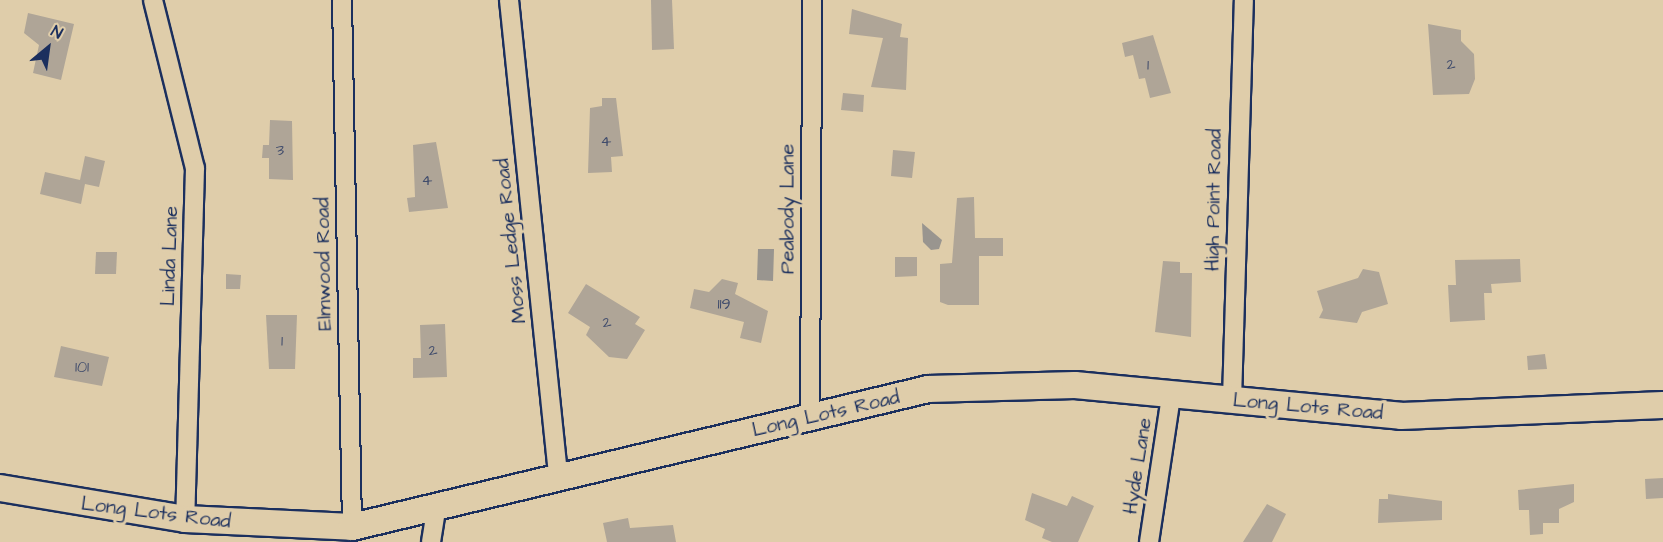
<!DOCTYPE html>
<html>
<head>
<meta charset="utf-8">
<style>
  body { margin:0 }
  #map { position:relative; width:1663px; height:542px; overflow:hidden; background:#dfcdaa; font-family:"Architects Daughter",sans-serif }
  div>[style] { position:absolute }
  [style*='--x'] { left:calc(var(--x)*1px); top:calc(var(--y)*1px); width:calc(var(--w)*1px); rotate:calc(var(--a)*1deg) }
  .water>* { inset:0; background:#99958f }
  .building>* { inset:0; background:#afa597 }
  .roads { filter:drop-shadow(2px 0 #1b2f5e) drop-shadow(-2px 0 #1b2f5e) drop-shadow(0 2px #1b2f5e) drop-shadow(0 -2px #1b2f5e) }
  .street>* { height:18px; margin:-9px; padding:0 9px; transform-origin:9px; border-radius:9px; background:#dfcdaa }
  .secondary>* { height:26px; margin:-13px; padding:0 13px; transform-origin:13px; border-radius:13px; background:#dfcdaa }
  span { translate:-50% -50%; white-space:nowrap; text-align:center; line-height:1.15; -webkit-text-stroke:6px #dfcdaa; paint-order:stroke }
  .number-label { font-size:16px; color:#404c6c }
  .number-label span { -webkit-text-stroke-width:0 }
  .street-label { font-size:20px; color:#1b2f5e }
  .north { position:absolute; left:18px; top:18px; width:60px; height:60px; -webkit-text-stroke:4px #dfcdaa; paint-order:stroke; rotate:29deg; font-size:16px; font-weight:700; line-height:24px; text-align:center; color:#1b2f5e }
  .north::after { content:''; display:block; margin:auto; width:21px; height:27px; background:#1b2f5e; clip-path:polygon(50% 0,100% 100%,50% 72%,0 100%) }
</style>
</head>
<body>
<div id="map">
  <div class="water">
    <i style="clip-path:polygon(922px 223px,942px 240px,939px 249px,931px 250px,923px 242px)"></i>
    <i style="clip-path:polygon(758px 249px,774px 249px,773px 281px,757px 280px)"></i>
  </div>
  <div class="building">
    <i style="clip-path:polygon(651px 0,672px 0,674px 49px,652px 50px)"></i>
    <i style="clip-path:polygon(852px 9px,902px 24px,900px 37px,908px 38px,906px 90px,871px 87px,883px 38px,849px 34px)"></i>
    <i style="clip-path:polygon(28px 13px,74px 24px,61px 80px,33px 73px,39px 45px,24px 33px)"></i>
    <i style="clip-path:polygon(1428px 24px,1461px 30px,1461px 41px,1474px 54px,1475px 79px,1469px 94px,1433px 95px)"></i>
    <i style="clip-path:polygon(1153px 35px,1171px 93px,1150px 98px,1145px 78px,1139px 79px,1133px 55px,1125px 57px,1122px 43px)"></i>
    <i style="clip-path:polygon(843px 93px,864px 95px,863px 112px,841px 110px)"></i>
    <i style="clip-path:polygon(602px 98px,616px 98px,623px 156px,611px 157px,612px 172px,588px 173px,590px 108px,602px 106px)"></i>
    <i style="clip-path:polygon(270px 120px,292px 121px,293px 180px,269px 179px,269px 158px,262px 158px,263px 145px,269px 145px)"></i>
    <i style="clip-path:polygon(436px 142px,448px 208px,409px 212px,407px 198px,415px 197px,413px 145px)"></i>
    <i style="clip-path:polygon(893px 150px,915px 152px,912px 178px,891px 176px)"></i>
    <i style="clip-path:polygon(85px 156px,105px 161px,99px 187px,85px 184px,81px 204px,40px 194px,45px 172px,80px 180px)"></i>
    <i style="clip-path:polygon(974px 197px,975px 238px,1003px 238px,1003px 256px,979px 256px,979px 305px,948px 305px,940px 302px,940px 264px,952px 263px,957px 198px)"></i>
    <i style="clip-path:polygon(96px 252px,117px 252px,116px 274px,95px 274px)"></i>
    <i style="clip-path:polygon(895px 257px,917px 257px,917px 276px,895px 277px)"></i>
    <i style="clip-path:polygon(1520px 259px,1521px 282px,1491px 284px,1492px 293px,1484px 293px,1485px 320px,1450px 322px,1448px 285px,1456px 285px,1455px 260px)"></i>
    <i style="clip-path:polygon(1163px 261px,1180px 262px,1180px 273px,1192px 273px,1191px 337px,1155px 332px)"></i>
    <i style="clip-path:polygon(1363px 269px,1379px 272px,1388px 304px,1362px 312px,1357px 323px,1319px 318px,1323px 310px,1317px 291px,1358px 278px)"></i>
    <i style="clip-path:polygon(226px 274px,241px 275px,240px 289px,226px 289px)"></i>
    <i style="clip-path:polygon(722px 279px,738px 283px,735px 294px,768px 311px,761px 343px,740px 338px,744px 322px,690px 308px,694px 289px,709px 292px)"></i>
    <i style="clip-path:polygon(586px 284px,640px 317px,635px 324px,645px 330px,627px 359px,609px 357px,586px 335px,590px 327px,568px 313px)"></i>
    <i style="clip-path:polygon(266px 315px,297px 315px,295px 369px,269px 369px)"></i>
    <i style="clip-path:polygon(445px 324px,447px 377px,413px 378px,413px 358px,421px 358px,420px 325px)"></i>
    <i style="clip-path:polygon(61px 346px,109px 357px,102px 386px,54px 377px)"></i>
    <i style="clip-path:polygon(1545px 354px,1547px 369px,1528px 370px,1527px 356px)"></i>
    <i style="clip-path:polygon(1663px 478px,1663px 498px,1646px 499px,1645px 479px)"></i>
    <i style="clip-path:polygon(1574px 484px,1574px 502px,1559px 509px,1559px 523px,1543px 523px,1543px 534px,1530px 535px,1529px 510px,1519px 510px,1518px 490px)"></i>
    <i style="clip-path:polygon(1032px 493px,1067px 506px,1072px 496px,1094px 506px,1078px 542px,1052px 542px,1042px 538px,1045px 529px,1025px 520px)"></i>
    <i style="clip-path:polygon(1388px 494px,1442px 501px,1442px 520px,1378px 523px,1379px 499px,1388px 499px)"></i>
    <i style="clip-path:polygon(1267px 504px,1286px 514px,1272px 542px,1243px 542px)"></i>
    <i style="clip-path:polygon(628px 518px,630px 528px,673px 525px,676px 542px,607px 542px,603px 523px)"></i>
  </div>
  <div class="roads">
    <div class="street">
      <i style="--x:153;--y:0;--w:173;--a:76"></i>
      <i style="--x:195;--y:168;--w:351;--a:91.6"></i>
      <i style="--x:342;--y:0;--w:527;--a:88.91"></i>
      <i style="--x:509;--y:0;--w:480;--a:84.1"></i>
      <i style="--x:1232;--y:400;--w:400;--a:-88.3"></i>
      <i style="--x:810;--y:418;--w:418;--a:-89.7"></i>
      <i style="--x:431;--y:542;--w:37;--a:-81"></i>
      <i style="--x:1149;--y:542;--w:147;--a:-81.4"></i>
    </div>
    <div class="secondary">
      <i style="--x:0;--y:488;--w:188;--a:9.5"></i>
      <i style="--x:185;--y:519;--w:167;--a:2.7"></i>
      <i style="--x:352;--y:527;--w:592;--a:-13.47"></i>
      <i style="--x:928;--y:389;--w:147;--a:-1.6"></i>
      <i style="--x:1075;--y:385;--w:327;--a:5.4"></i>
      <i style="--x:1401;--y:416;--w:262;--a:-2.4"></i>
    </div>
  </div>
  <div class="number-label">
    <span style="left:1451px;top:64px">2</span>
    <span style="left:1148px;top:65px">1</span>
    <span style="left:606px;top:141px">4</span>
    <span style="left:280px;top:150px">3</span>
    <span style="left:427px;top:180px">4</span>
    <span style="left:724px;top:304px">119</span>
    <span style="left:607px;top:322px">2</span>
    <span style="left:282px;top:341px">1</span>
    <span style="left:433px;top:350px">2</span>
    <span style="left:82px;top:367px">101</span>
  </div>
  <div class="street-label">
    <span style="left:1214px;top:200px;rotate:-89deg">High Point Road</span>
    <span style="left:788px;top:209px;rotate:-90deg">Peabody Lane</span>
    <span style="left:511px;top:241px;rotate:-96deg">Moss Ledge Road</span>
    <span style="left:170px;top:256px;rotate:-88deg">Linda Lane</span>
    <span style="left:324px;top:264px;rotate:-91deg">Elmwood Road</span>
    <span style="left:1308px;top:407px;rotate:5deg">Long Lots Road</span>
    <span style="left:826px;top:414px;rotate:-13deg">Long Lots Road</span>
    <span style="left:1138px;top:466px;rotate:-81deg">Hyde Lane</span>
    <span style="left:156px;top:513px;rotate:7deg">Long Lots Road</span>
  </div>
  <div class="north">N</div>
</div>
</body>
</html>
